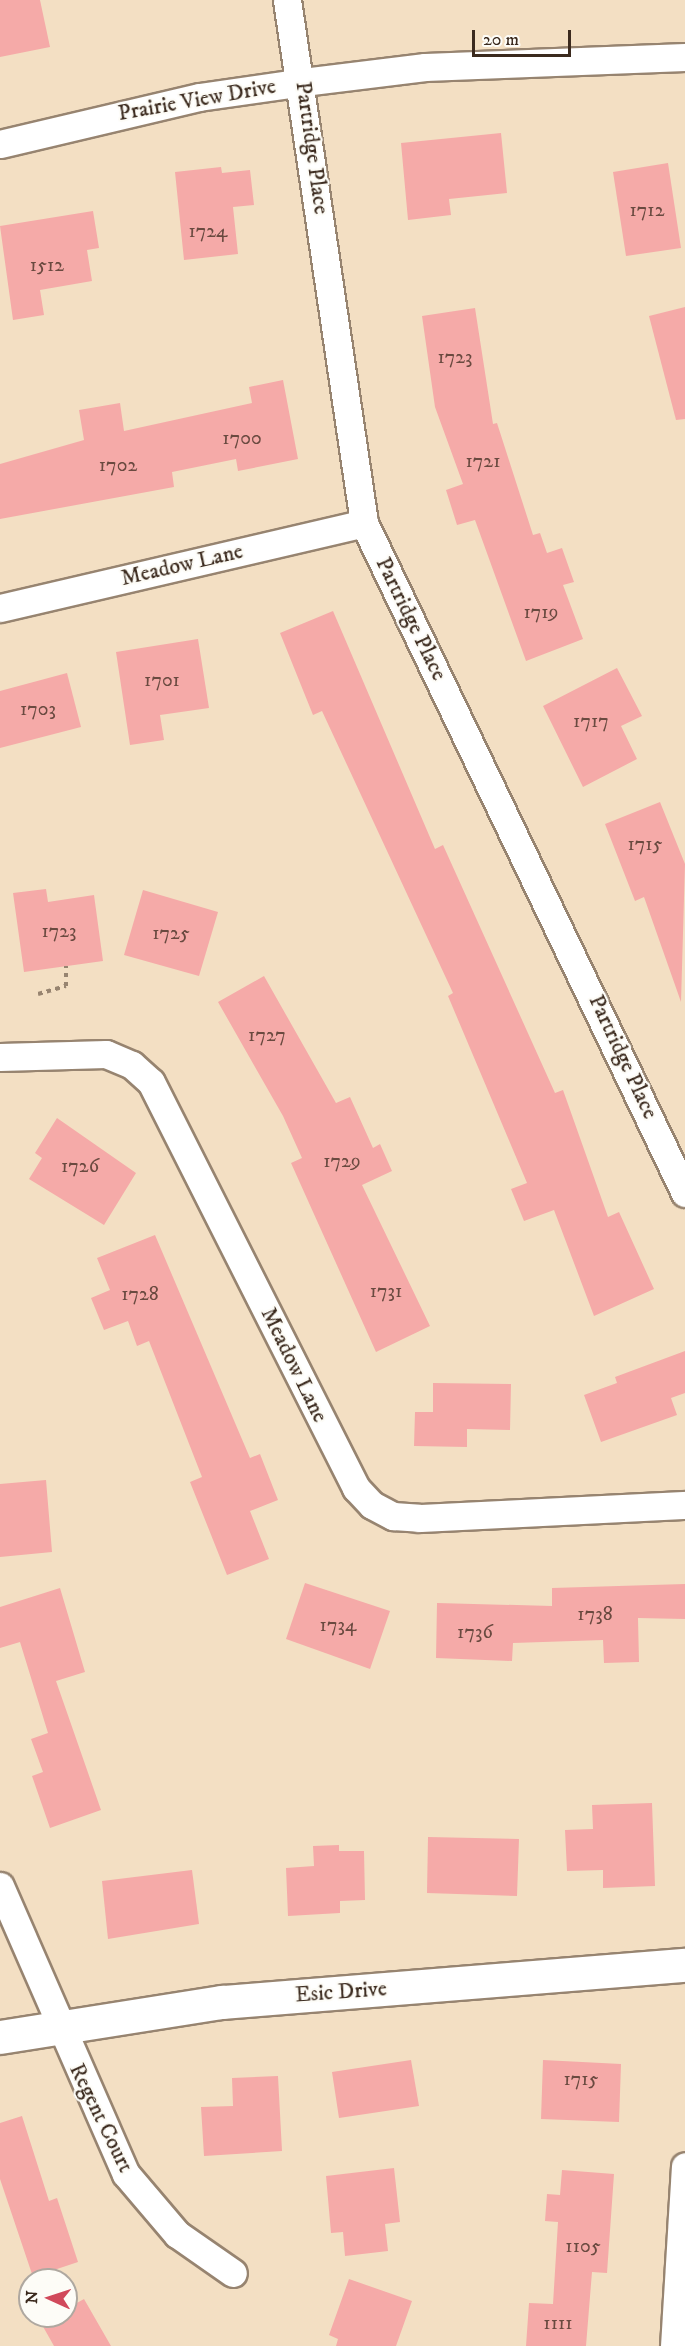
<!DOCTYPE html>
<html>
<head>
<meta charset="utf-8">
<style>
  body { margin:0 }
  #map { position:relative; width:685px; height:2346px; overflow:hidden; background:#f3dfc3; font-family:"IM FELL DW Pica",serif }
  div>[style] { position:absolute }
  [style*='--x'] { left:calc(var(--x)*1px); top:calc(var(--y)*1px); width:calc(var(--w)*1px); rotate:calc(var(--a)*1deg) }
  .building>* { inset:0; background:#f5aaa8 }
  .path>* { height:4px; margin-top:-2px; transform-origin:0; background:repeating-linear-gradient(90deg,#978470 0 4.5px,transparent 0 9px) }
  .roads { filter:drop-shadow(2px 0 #978470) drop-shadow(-2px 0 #978470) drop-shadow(0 2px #978470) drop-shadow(0 -2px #978470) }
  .minor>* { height:27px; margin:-13.5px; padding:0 13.5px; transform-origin:13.5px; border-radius:13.5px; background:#fff }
  .tertiary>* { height:33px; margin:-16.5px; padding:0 16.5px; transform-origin:16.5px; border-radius:16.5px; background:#fff }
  span { translate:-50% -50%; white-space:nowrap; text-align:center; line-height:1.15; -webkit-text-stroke:4.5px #fdfcf7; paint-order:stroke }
  .number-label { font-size:20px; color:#6a4a40 }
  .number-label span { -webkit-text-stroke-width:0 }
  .street-label { font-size:22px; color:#3b2a1e }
  .north { position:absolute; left:18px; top:2268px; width:60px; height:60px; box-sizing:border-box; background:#fdfcf7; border:2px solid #afa8a0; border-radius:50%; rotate:273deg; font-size:16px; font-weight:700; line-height:24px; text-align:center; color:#3b2a1e }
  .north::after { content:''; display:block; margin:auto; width:21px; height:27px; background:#d1495b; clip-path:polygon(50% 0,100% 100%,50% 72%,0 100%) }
  .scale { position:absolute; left:472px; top:30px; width:99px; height:27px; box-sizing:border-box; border:3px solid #3b2a1e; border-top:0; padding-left:8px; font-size:18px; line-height:21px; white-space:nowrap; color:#3b2a1e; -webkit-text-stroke:4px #fdfcf7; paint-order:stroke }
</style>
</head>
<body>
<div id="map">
  <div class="building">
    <i style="clip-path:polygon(0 0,40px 0,50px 47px,0 57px)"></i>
    <i style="clip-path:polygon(501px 133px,507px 193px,449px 199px,451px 215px,408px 220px,401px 143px)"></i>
    <i style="clip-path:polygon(668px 163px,681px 248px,626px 256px,613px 172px)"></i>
    <i style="clip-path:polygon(221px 167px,222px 173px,250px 170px,254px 205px,233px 207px,238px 254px,184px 260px,175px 172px)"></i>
    <i style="clip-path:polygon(93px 211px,99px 248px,87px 250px,92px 281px,40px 290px,44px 315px,13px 320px,0 226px)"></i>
    <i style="clip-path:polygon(685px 307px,685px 419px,676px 420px,649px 316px)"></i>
    <i style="clip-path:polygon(475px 308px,493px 424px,497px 423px,533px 535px,540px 533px,547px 553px,562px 548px,574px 582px,563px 585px,583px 639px,526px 661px,475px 520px,457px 525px,446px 490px,463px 484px,435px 407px,422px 316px)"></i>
    <i style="clip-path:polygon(283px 380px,298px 459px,238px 471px,236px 459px,172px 472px,174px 487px,0 519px,0 464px,84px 440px,79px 410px,120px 403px,124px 431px,252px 403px,249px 387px)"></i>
    <i style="clip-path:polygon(333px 611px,435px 849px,443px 845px,555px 1093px,563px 1090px,608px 1217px,619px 1212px,654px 1289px,594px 1316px,554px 1210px,524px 1221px,511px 1189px,527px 1183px,448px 996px,453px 993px,322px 711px,313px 715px,280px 633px)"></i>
    <i style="clip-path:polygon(198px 639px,209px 708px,160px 715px,164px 740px,130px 745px,116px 652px)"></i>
    <i style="clip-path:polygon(617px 668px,642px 716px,621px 726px,637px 759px,583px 787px,543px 706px)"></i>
    <i style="clip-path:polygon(67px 673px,81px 727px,0 748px,0 691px)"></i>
    <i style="clip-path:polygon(660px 802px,685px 864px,681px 1002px,644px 897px,635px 901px,605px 824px)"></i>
    <i style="clip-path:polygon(46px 889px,48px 902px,94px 895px,103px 961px,24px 972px,13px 893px)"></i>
    <i style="clip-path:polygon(143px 890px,218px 912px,199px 976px,124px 955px)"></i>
    <i style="clip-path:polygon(264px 976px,336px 1103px,350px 1097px,373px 1148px,380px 1144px,392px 1171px,362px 1185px,430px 1326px,376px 1352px,291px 1163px,302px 1158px,283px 1116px,218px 1002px)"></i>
    <i style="clip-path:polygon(57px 1118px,136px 1173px,104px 1225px,29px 1179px,42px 1158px,35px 1153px)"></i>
    <i style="clip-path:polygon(155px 1235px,250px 1458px,260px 1454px,278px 1500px,250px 1511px,269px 1559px,227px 1575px,190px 1482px,202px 1477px,149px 1341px,137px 1346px,128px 1321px,104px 1330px,91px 1298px,110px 1290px,97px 1258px)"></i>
    <i style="clip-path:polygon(685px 1351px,685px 1393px,671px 1398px,677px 1415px,601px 1442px,584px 1395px,617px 1383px,615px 1377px)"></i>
    <i style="clip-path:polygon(433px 1383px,511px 1384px,510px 1430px,467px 1429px,467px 1447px,414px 1446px,415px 1412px,433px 1412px)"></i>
    <i style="clip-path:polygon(46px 1480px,52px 1552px,0 1557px,0 1484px)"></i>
    <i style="clip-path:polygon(305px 1583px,390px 1611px,370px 1669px,286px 1639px)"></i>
    <i style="clip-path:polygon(685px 1584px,685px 1619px,638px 1618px,639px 1662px,604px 1663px,603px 1640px,513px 1643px,512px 1661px,436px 1658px,437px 1603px,552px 1606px,552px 1588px)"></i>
    <i style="clip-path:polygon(60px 1588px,85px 1672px,56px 1681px,101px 1810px,50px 1828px,32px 1776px,43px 1772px,31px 1739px,48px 1733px,20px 1642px,0 1648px,0 1607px)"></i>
    <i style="clip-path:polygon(652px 1803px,655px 1886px,603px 1888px,603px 1870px,567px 1871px,565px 1830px,593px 1829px,592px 1805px)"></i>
    <i style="clip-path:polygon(428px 1837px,519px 1839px,517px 1896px,427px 1893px)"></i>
    <i style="clip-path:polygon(339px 1845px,339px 1851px,364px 1851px,365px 1900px,340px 1901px,340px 1913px,288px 1916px,286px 1868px,314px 1866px,313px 1846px)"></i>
    <i style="clip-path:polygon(192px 1870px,199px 1924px,108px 1939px,102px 1881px)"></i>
    <i style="clip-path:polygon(411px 2060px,419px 2106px,339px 2118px,332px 2072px)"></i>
    <i style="clip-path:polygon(543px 2060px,621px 2064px,619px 2122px,541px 2119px)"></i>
    <i style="clip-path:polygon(278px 2076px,282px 2151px,204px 2156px,201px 2107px,233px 2106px,232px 2078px)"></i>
    <i style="clip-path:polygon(22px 2116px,49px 2201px,57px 2198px,78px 2262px,33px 2277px,0 2179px,0 2123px)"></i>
    <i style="clip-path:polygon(394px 2168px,400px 2222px,385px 2224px,388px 2251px,345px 2256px,343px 2232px,331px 2233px,326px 2176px)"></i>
    <i style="clip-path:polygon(562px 2170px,614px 2174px,607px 2273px,592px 2272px,586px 2346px,526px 2346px,529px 2303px,553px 2304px,558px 2222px,545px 2221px,547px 2194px,560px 2195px)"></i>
    <i style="clip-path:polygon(349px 2279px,412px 2301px,396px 2346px,336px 2346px,338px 2339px,329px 2335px)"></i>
    <i style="clip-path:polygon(84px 2299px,111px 2346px,54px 2346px,41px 2323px,66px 2316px,66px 2309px)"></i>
  </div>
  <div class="path">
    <i style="--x:38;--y:994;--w:29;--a:-16"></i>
    <i style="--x:66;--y:986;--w:20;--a:-90"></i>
  </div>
  <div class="roads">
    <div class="minor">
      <i style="--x:287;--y:0;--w:529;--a:81.62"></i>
      <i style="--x:364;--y:523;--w:743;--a:64.4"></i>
      <i style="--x:0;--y:144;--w:204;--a:-13.3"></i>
      <i style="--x:199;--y:97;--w:105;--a:-8.2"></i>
      <i style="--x:303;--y:82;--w:123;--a:-7"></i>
      <i style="--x:425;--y:67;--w:260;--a:-2.2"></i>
      <i style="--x:0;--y:608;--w:374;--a:-13.1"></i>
      <i style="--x:0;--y:1057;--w:106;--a:-1.6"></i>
      <i style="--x:106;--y:1054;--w:28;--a:23"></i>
      <i style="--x:132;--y:1065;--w:25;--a:42"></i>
      <i style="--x:151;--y:1082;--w:455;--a:63.2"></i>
      <i style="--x:356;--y:1488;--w:23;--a:47"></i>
      <i style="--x:372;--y:1505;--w:24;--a:28"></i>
      <i style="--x:393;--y:1516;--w:26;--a:4"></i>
      <i style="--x:419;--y:1518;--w:266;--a:-2.8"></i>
      <i style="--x:0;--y:1886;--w:314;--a:66.4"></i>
      <i style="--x:126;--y:2174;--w:79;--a:49.6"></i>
      <i style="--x:177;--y:2234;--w:68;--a:34.9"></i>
      <i style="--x:674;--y:2346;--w:180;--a:-86.5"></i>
    </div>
    <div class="tertiary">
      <i style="--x:0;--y:2037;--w:225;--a:-9"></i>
      <i style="--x:222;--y:2002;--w:464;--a:-4.6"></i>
    </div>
  </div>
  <div class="number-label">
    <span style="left:647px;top:210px">1712</span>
    <span style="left:208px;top:231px">1724</span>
    <span style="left:47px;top:265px">1512</span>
    <span style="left:455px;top:357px">1723</span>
    <span style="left:242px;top:438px">1700</span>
    <span style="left:483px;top:461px">1721</span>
    <span style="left:118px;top:465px">1702</span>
    <span style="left:541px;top:612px">1719</span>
    <span style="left:162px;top:680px">1701</span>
    <span style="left:38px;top:709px">1703</span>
    <span style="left:591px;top:721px">1717</span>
    <span style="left:645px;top:844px">1715</span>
    <span style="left:59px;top:931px">1723</span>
    <span style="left:171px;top:933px">1725</span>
    <span style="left:267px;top:1035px">1727</span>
    <span style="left:342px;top:1161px">1729</span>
    <span style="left:80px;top:1166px">1726</span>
    <span style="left:386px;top:1291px">1731</span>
    <span style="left:140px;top:1294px">1728</span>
    <span style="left:595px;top:1614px">1738</span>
    <span style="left:338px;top:1625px">1734</span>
    <span style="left:475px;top:1632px">1736</span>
    <span style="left:581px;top:2079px">1715</span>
    <span style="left:583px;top:2246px">1105</span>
    <span style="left:558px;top:2323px">1111</span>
  </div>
  <div class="street-label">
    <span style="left:197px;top:100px;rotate:-10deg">Prairie View Drive</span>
    <span style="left:312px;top:148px;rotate:82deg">Partridge Place</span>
    <span style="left:182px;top:565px;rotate:-13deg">Meadow Lane</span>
    <span style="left:411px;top:619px;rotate:64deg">Partridge Place</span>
    <span style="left:623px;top:1057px;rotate:65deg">Partridge Place</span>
    <span style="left:294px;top:1365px;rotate:64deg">Meadow Lane</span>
    <span style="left:341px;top:1992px;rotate:-4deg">Esic Drive</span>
    <span style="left:101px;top:2118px;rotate:64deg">Regent Court</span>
  </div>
  <div class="north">N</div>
  <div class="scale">20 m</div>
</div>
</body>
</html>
